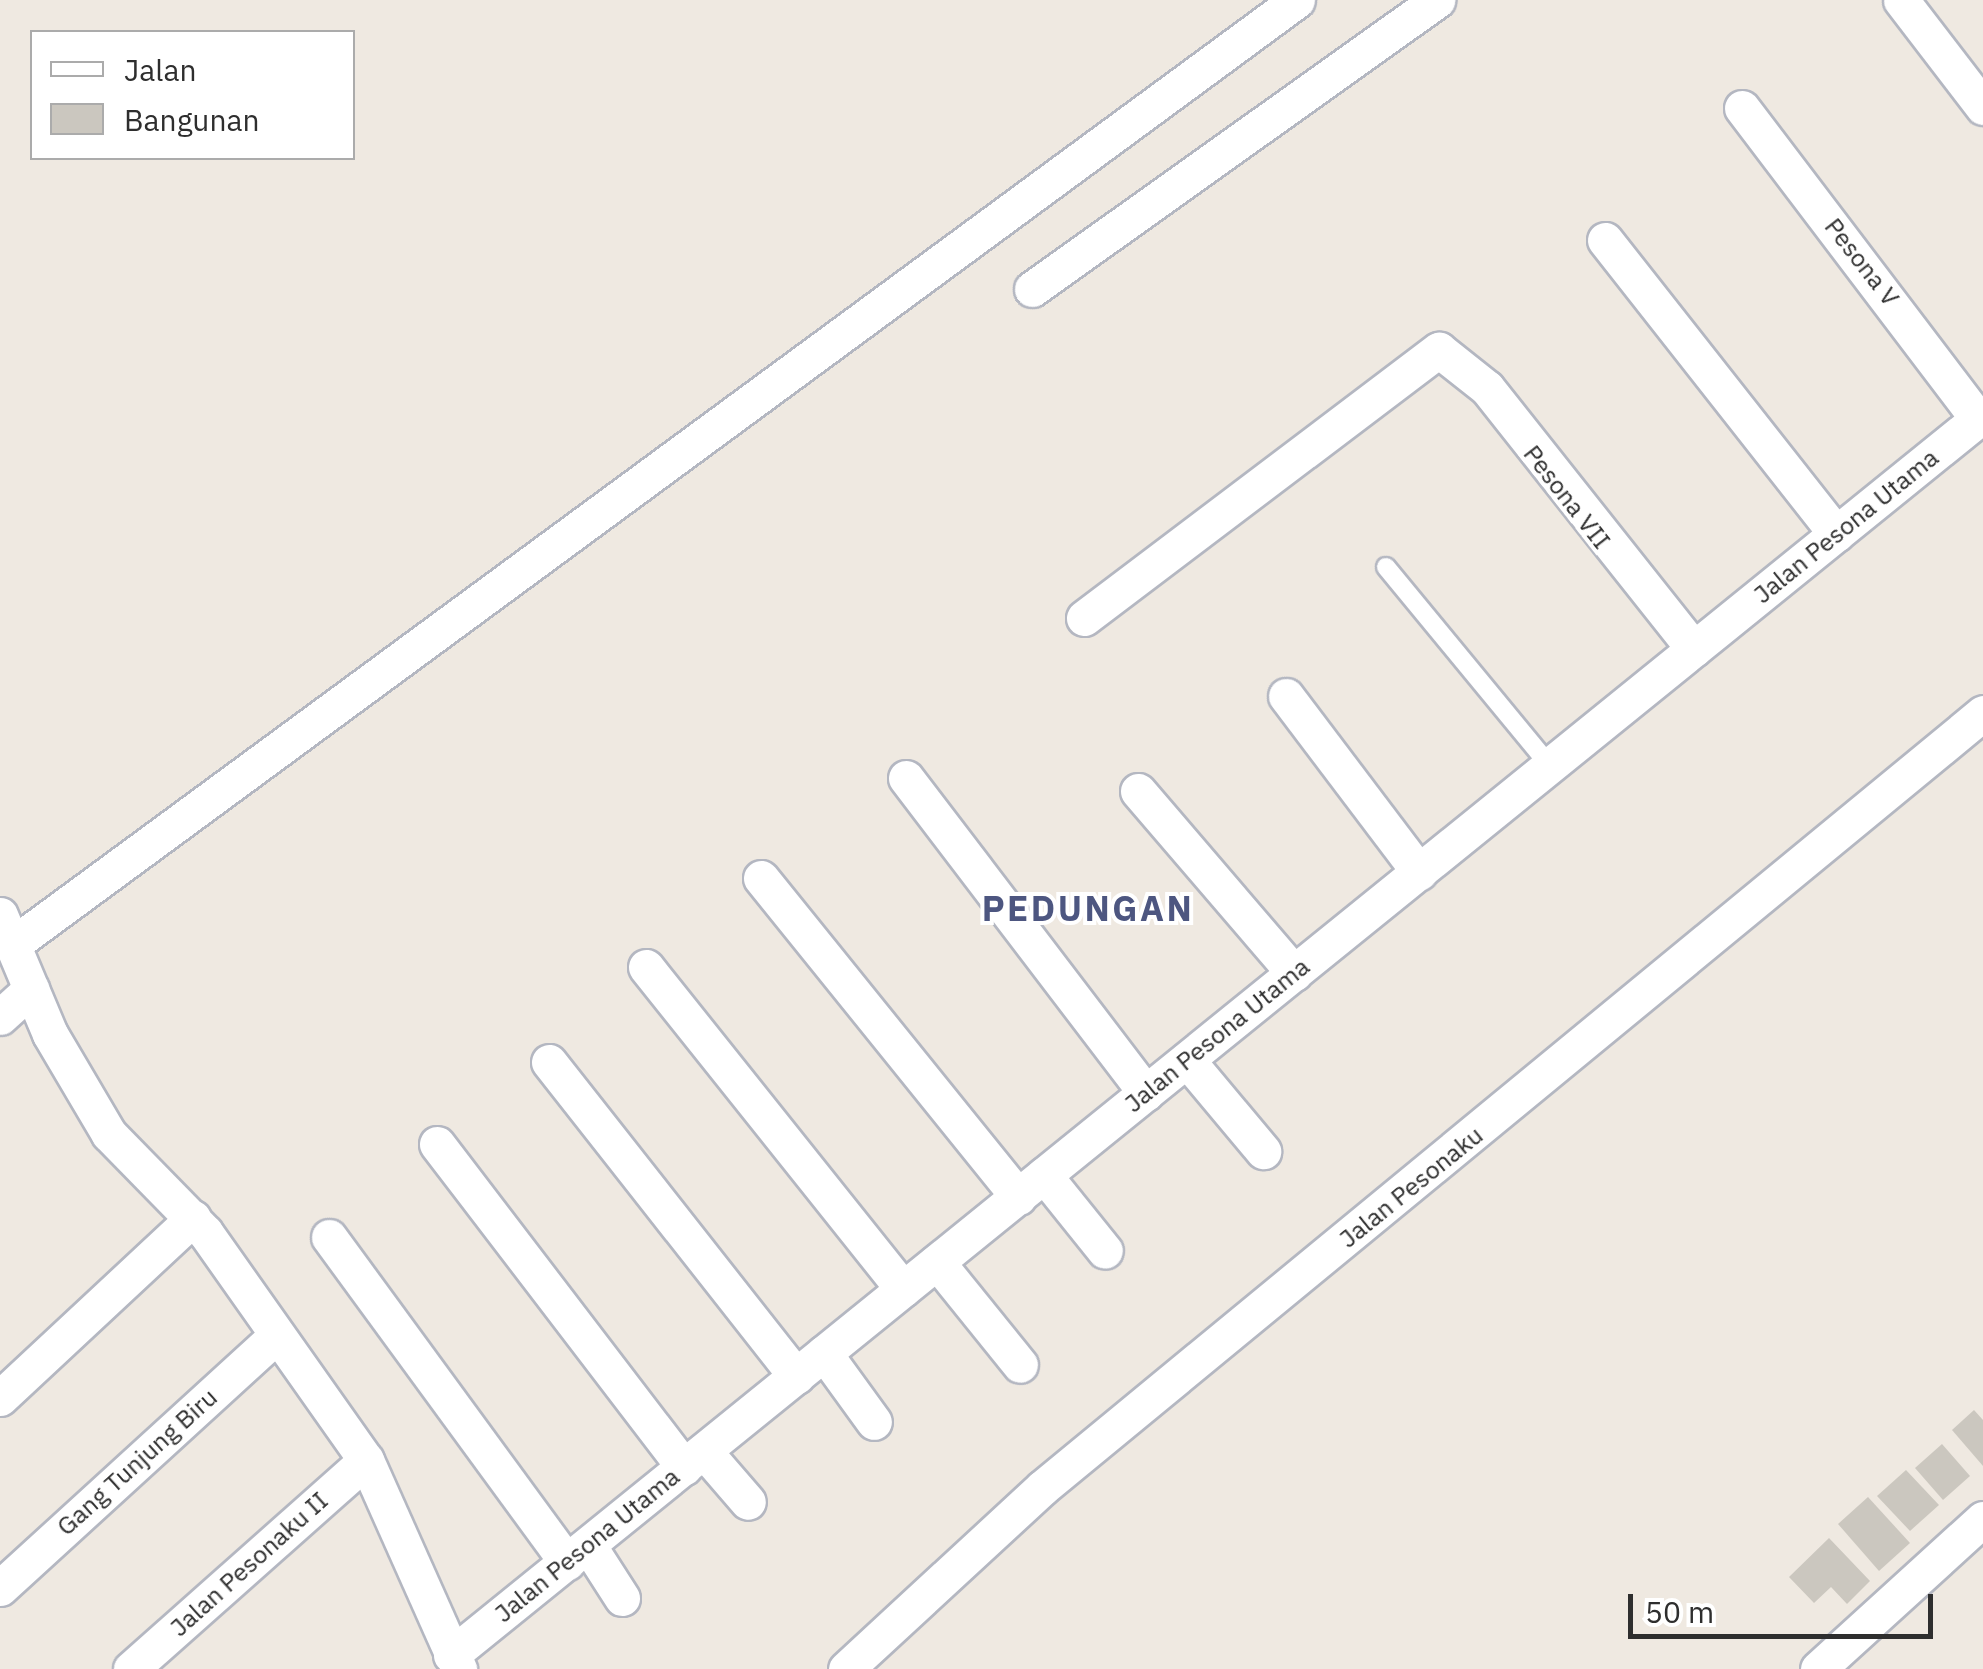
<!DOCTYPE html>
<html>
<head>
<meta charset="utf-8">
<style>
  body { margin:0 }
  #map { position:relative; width:1983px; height:1669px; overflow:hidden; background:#efe9e1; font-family:"IBM Plex Sans",sans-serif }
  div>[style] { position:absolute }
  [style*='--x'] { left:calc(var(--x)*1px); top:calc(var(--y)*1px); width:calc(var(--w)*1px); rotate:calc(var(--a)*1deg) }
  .building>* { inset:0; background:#cbc7bf }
  .roads { filter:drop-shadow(2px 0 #b4b7c1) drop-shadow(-2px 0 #b4b7c1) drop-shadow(0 2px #b4b7c1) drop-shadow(0 -2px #b4b7c1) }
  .lane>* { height:18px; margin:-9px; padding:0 9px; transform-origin:9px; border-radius:9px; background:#fff }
  .street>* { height:35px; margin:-17.5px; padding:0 17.5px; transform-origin:17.5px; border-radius:17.5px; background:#fff }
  span { translate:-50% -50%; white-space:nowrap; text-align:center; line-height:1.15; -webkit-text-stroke:8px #fff; paint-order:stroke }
  .street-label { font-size:25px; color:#2e2e2e }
  .district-label { font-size:35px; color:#4d5680; font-weight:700; letter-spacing:2.5px }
  .legend { position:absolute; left:30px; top:30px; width:325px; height:130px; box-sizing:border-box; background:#fff; border:2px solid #ababab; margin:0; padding:12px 18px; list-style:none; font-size:30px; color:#2e2e2e }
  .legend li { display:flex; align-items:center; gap:20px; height:50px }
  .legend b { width:50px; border:2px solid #ababab }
  .scale { position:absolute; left:1628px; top:1594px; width:305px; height:45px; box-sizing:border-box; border:5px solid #2e2e2e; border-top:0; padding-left:12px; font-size:30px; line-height:35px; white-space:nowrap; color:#2e2e2e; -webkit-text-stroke:8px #fff; paint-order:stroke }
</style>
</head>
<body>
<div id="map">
  <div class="building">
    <i style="clip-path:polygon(1974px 1410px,1983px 1420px,1983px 1466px,1952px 1430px)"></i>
    <i style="clip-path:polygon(1942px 1444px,1970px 1476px,1943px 1500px,1915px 1468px)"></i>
    <i style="clip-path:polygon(1906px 1470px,1939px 1505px,1910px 1531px,1877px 1496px)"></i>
    <i style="clip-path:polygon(1868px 1497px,1910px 1543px,1879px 1571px,1838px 1524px)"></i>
    <i style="clip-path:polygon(1829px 1538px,1870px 1581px,1847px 1604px,1831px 1587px,1814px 1603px,1789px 1577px)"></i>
  </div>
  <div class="roads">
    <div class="lane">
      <i style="--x:1386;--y:567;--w:258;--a:50.5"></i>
    </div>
    <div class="street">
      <i style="--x:1901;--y:0;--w:135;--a:52.5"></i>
      <i style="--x:1742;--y:108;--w:390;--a:52.8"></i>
      <i style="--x:1605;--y:240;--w:374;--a:51.8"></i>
      <i style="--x:1032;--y:289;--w:498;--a:-35.5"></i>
      <i style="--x:1084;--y:618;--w:445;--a:-37.1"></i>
      <i style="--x:1439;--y:350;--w:61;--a:38.4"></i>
      <i style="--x:1487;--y:388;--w:333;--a:51.6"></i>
      <i style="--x:1286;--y:696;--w:221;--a:52.9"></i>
      <i style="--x:906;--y:778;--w:396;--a:52.7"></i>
      <i style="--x:1138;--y:791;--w:240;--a:49.4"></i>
      <i style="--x:761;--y:878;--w:410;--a:51.1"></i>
      <i style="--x:0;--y:915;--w:129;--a:67.2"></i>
      <i style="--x:50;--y:1034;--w:116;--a:59.5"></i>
      <i style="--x:109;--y:1134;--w:137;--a:45.6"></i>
      <i style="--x:205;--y:1232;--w:279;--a:54.8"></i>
      <i style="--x:366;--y:1460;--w:229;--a:66"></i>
      <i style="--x:12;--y:945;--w:1595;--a:-36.33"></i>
      <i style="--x:646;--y:967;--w:412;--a:51.4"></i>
      <i style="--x:0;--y:1017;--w:42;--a:-42.1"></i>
      <i style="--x:1187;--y:1060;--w:119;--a:50.1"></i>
      <i style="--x:549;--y:1062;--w:400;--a:51.8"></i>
      <i style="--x:437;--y:1144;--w:407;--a:52.6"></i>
      <i style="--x:1044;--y:1175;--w:97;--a:51.2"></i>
      <i style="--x:329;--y:1237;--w:403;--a:53.8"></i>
      <i style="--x:937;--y:1262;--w:132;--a:51.1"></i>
      <i style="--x:824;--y:1353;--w:85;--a:54.1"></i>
      <i style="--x:0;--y:1398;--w:264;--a:-43"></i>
      <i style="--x:704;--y:1451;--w:67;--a:49.2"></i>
      <i style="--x:588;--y:1545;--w:63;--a:57.3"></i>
      <i style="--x:0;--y:1588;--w:372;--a:-42.4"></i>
      <i style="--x:451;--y:1655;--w:1971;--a:-38.99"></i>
      <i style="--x:131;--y:1669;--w:314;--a:-41.6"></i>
      <i style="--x:846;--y:1669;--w:267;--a:-42.7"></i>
      <i style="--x:1042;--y:1488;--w:1219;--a:-39.47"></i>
      <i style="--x:1818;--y:1669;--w:223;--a:-42.3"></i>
    </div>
  </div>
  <div class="street-label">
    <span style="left:1862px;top:262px;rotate:52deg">Pesona V</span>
    <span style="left:1567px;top:497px;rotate:52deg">Pesona VII</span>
    <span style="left:1846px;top:526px;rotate:-39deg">Jalan Pesona Utama</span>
    <span style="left:1217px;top:1035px;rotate:-39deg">Jalan Pesona Utama</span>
    <span style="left:1411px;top:1187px;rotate:-39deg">Jalan Pesonaku</span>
    <span style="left:137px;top:1462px;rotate:-42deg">Gang Tunjung Biru</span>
    <span style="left:587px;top:1545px;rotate:-39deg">Jalan Pesona Utama</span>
    <span style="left:249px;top:1564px;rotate:-42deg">Jalan Pesonaku II</span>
  </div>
  <div class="district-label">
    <span style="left:1088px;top:908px">PEDUNGAN</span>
  </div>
  <ul class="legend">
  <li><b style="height:12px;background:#fff"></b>Jalan</li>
  <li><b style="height:28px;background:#cbc7bf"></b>Bangunan</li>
  </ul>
  <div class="scale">50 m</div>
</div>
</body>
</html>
